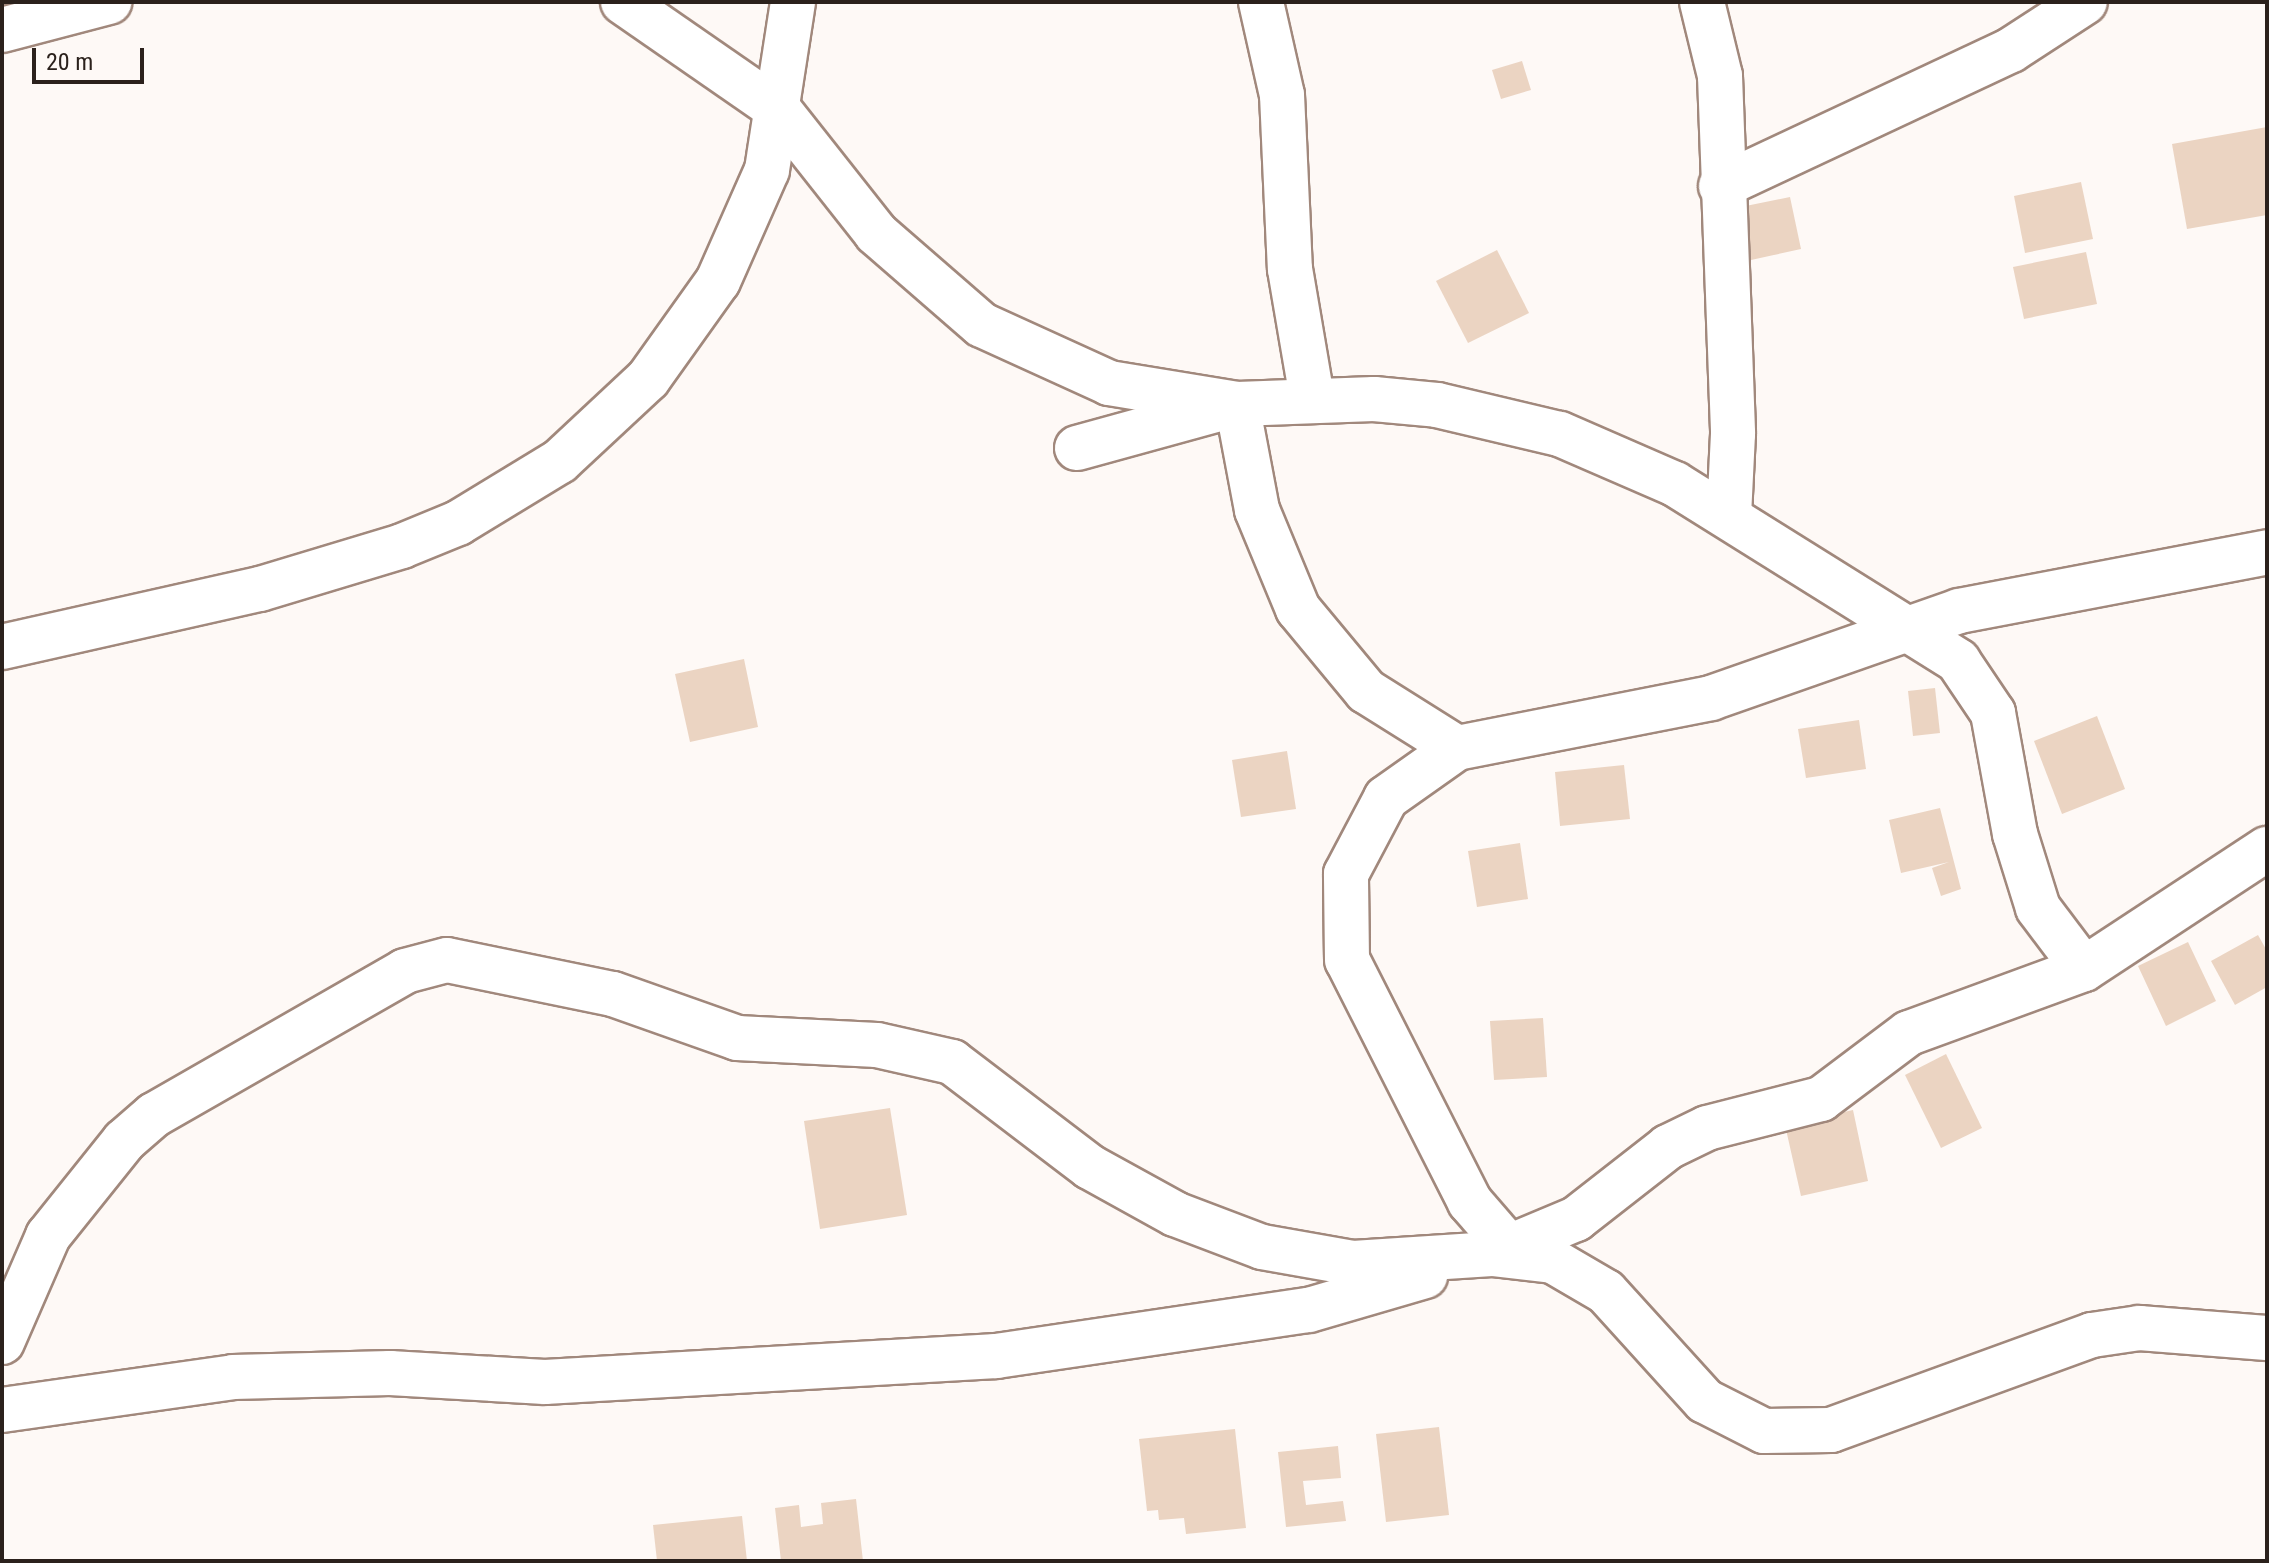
<!DOCTYPE html>
<html>
<head>
<meta charset="utf-8">
<style>
  body { margin:0 }
  #map { position:relative; width:2269px; height:1563px; overflow:hidden; background:#fef9f6; font-family:"Roboto Condensed",sans-serif }
  div>[style] { position:absolute }
  [style*='--x'] { left:calc(var(--x)*1px); top:calc(var(--y)*1px); width:calc(var(--w)*1px); rotate:calc(var(--a)*1deg) }
  .building>* { inset:0; background:#ebd4c2 }
  .roads { filter:drop-shadow(2px 0 #a1887c) drop-shadow(-2px 0 #a1887c) drop-shadow(0 2px #a1887c) drop-shadow(0 -2px #a1887c) }
  .street>* { height:44px; margin:-22px; padding:0 22px; transform-origin:22px; border-radius:22px; background:#fff }
  span { translate:-50% -50%; white-space:nowrap; text-align:center; line-height:1.15; -webkit-text-stroke:7px #fef9f6; paint-order:stroke }
  .frame { position:absolute; inset:0; border:4px solid #2b211c; pointer-events:none }
  .scale { position:absolute; left:32px; top:48px; width:112px; height:36px; box-sizing:border-box; border:4px solid #2b211c; border-top:0; padding-left:10px; font-size:24px; line-height:28px; white-space:nowrap; color:#2b211c; -webkit-text-stroke:6px #fef9f6; paint-order:stroke }
</style>
</head>
<body>
<div id="map">
  <div class="building">
    <i style="clip-path:polygon(1522px 61px,1531px 90px,1501px 99px,1492px 70px)"></i>
    <i style="clip-path:polygon(2267px 127px,2267px 215px,2187px 229px,2172px 144px)"></i>
    <i style="clip-path:polygon(2081px 182px,2093px 239px,2025px 253px,2014px 196px)"></i>
    <i style="clip-path:polygon(1790px 197px,1801px 249px,1742px 262px,1731px 209px)"></i>
    <i style="clip-path:polygon(1497px 250px,1529px 313px,1468px 343px,1436px 281px)"></i>
    <i style="clip-path:polygon(2086px 252px,2097px 304px,2024px 319px,2013px 267px)"></i>
    <i style="clip-path:polygon(744px 659px,758px 727px,690px 742px,675px 674px)"></i>
    <i style="clip-path:polygon(1935px 688px,1940px 733px,1913px 736px,1908px 691px)"></i>
    <i style="clip-path:polygon(2097px 716px,2125px 789px,2062px 814px,2034px 741px)"></i>
    <i style="clip-path:polygon(1859px 720px,1866px 769px,1806px 778px,1798px 729px)"></i>
    <i style="clip-path:polygon(1287px 751px,1296px 809px,1241px 817px,1232px 760px)"></i>
    <i style="clip-path:polygon(1624px 765px,1630px 819px,1560px 826px,1555px 772px)"></i>
    <i style="clip-path:polygon(1940px 808px,1961px 889px,1941px 896px,1932px 868px,1949px 862px,1901px 873px,1889px 820px)"></i>
    <i style="clip-path:polygon(1520px 843px,1528px 899px,1477px 907px,1468px 851px)"></i>
    <i style="clip-path:polygon(2258px 935px,2267px 951px,2267px 987px,2235px 1005px,2211px 961px)"></i>
    <i style="clip-path:polygon(2188px 942px,2216px 1001px,2166px 1026px,2138px 966px)"></i>
    <i style="clip-path:polygon(1543px 1018px,1547px 1077px,1494px 1080px,1490px 1021px)"></i>
    <i style="clip-path:polygon(1946px 1054px,1982px 1128px,1941px 1148px,1905px 1075px)"></i>
    <i style="clip-path:polygon(890px 1108px,907px 1215px,820px 1229px,804px 1121px)"></i>
    <i style="clip-path:polygon(1853px 1110px,1868px 1181px,1801px 1196px,1785px 1125px)"></i>
    <i style="clip-path:polygon(1439px 1427px,1449px 1515px,1386px 1522px,1376px 1434px)"></i>
    <i style="clip-path:polygon(1235px 1429px,1246px 1528px,1186px 1534px,1184px 1518px,1159px 1520px,1158px 1510px,1147px 1511px,1139px 1439px)"></i>
    <i style="clip-path:polygon(1338px 1446px,1341px 1478px,1303px 1481px,1306px 1505px,1343px 1501px,1346px 1521px,1286px 1527px,1278px 1452px)"></i>
    <i style="clip-path:polygon(856px 1499px,863px 1561px,781px 1561px,775px 1508px,799px 1505px,801px 1527px,823px 1524px,821px 1503px)"></i>
    <i style="clip-path:polygon(742px 1516px,747px 1561px,657px 1561px,653px 1525px)"></i>
  </div>
  <div class="roads">
    <div class="street">
      <i style="--x:623;--y:2;--w:190;--a:34.7"></i>
      <i style="--x:779;--y:110;--w:157;--a:51.7"></i>
      <i style="--x:876;--y:233;--w:140;--a:41"></i>
      <i style="--x:982;--y:325;--w:140;--a:24.5"></i>
      <i style="--x:1109;--y:383;--w:130;--a:9.3"></i>
      <i style="--x:1237;--y:404;--w:108;--a:79.3"></i>
      <i style="--x:1257;--y:510;--w:107;--a:67.5"></i>
      <i style="--x:1298;--y:609;--w:107;--a:50.3"></i>
      <i style="--x:1366;--y:691;--w:107;--a:32.1"></i>
      <i style="--x:1261;--y:2;--w:95;--a:77.3"></i>
      <i style="--x:1282;--y:95;--w:174;--a:87.4"></i>
      <i style="--x:1290;--y:269;--w:131;--a:80.3"></i>
      <i style="--x:1702;--y:2;--w:76;--a:76.3"></i>
      <i style="--x:1720;--y:76;--w:358;--a:87.9"></i>
      <i style="--x:1733;--y:434;--w:83;--a:92.8"></i>
      <i style="--x:2;--y:30;--w:111;--a:-14.7"></i>
      <i style="--x:1721;--y:186;--w:320;--a:-25.1"></i>
      <i style="--x:2011;--y:50;--w:88;--a:-33"></i>
      <i style="--x:1077;--y:448;--w:166;--a:-15.4"></i>
      <i style="--x:1237;--y:404;--w:137;--a:-2.1"></i>
      <i style="--x:1374;--y:399;--w:63;--a:5.4"></i>
      <i style="--x:1437;--y:405;--w:126;--a:13.3"></i>
      <i style="--x:1560;--y:434;--w:125;--a:23.5"></i>
      <i style="--x:1675;--y:484;--w:334;--a:32"></i>
      <i style="--x:1958;--y:661;--w:63;--a:56.1"></i>
      <i style="--x:1993;--y:713;--w:123;--a:79.7"></i>
      <i style="--x:2015;--y:834;--w:77;--a:72.7"></i>
      <i style="--x:2038;--y:908;--w:76;--a:53"></i>
      <i style="--x:2;--y:647;--w:264;--a:-12.7"></i>
      <i style="--x:260;--y:589;--w:148;--a:-16.8"></i>
      <i style="--x:402;--y:546;--w:61;--a:-22.3"></i>
      <i style="--x:458;--y:523;--w:119;--a:-31.3"></i>
      <i style="--x:560;--y:461;--w:120;--a:-43"></i>
      <i style="--x:648;--y:379;--w:120;--a:-54.5"></i>
      <i style="--x:718;--y:281;--w:121;--a:-66.2"></i>
      <i style="--x:767;--y:170;--w:170;--a:-81.2"></i>
      <i style="--x:1509;--y:1247;--w:60;--a:-130.9"></i>
      <i style="--x:1470;--y:1202;--w:271;--a:-116.9"></i>
      <i style="--x:1347;--y:960;--w:86;--a:-90.7"></i>
      <i style="--x:1346;--y:874;--w:86;--a:-62.2"></i>
      <i style="--x:1386;--y:798;--w:87;--a:-35.2"></i>
      <i style="--x:1457;--y:748;--w:259;--a:-11.1"></i>
      <i style="--x:1711;--y:698;--w:263;--a:-19.3"></i>
      <i style="--x:1959;--y:611;--w:314;--a:-10.8"></i>
      <i style="--x:1497;--y:1252;--w:86;--a:-22.7"></i>
      <i style="--x:1576;--y:1219;--w:117;--a:-38"></i>
      <i style="--x:1668;--y:1147;--w:43;--a:-26"></i>
      <i style="--x:1707;--y:1128;--w:118;--a:-14.3"></i>
      <i style="--x:1821;--y:1099;--w:110;--a:-36.9"></i>
      <i style="--x:1909;--y:1033;--w:186;--a:-20.1"></i>
      <i style="--x:2084;--y:969;--w:219;--a:-33.3"></i>
      <i style="--x:2;--y:1342;--w:116;--a:-66.5"></i>
      <i style="--x:48;--y:1236;--w:122;--a:-51.3"></i>
      <i style="--x:124;--y:1141;--w:40;--a:-41"></i>
      <i style="--x:154;--y:1115;--w:289;--a:-29.8"></i>
      <i style="--x:405;--y:971;--w:43;--a:-14.7"></i>
      <i style="--x:447;--y:960;--w:169;--a:11.6"></i>
      <i style="--x:613;--y:994;--w:132;--a:19.5"></i>
      <i style="--x:737;--y:1038;--w:140;--a:2.9"></i>
      <i style="--x:877;--y:1045;--w:77;--a:12.8"></i>
      <i style="--x:952;--y:1062;--w:173;--a:37.3"></i>
      <i style="--x:1090;--y:1167;--w:97;--a:28.9"></i>
      <i style="--x:1175;--y:1214;--w:93;--a:20.8"></i>
      <i style="--x:1262;--y:1247;--w:92;--a:10"></i>
      <i style="--x:1353;--y:1263;--w:139;--a:-3.7"></i>
      <i style="--x:1492;--y:1254;--w:61;--a:6.5"></i>
      <i style="--x:1553;--y:1261;--w:61;--a:30.3"></i>
      <i style="--x:1606;--y:1292;--w:147;--a:47.8"></i>
      <i style="--x:1705;--y:1401;--w:66;--a:27"></i>
      <i style="--x:1764;--y:1431;--w:67;--a:-0.9"></i>
      <i style="--x:1831;--y:1430;--w:278;--a:-20"></i>
      <i style="--x:2092;--y:1335;--w:48;--a:-8.5"></i>
      <i style="--x:2139;--y:1328;--w:128;--a:4.5"></i>
      <i style="--x:2;--y:1410;--w:233;--a:-8.1"></i>
      <i style="--x:233;--y:1377;--w:157;--a:-1.5"></i>
      <i style="--x:390;--y:1373;--w:155;--a:3.3"></i>
      <i style="--x:545;--y:1382;--w:452;--a:-3.3"></i>
      <i style="--x:996;--y:1356;--w:316;--a:-8.4"></i>
      <i style="--x:1309;--y:1310;--w:121;--a:-16.3"></i>
    </div>
  </div>
  <div class="frame"></div>
  <div class="scale">20 m</div>
</div>
</body>
</html>
